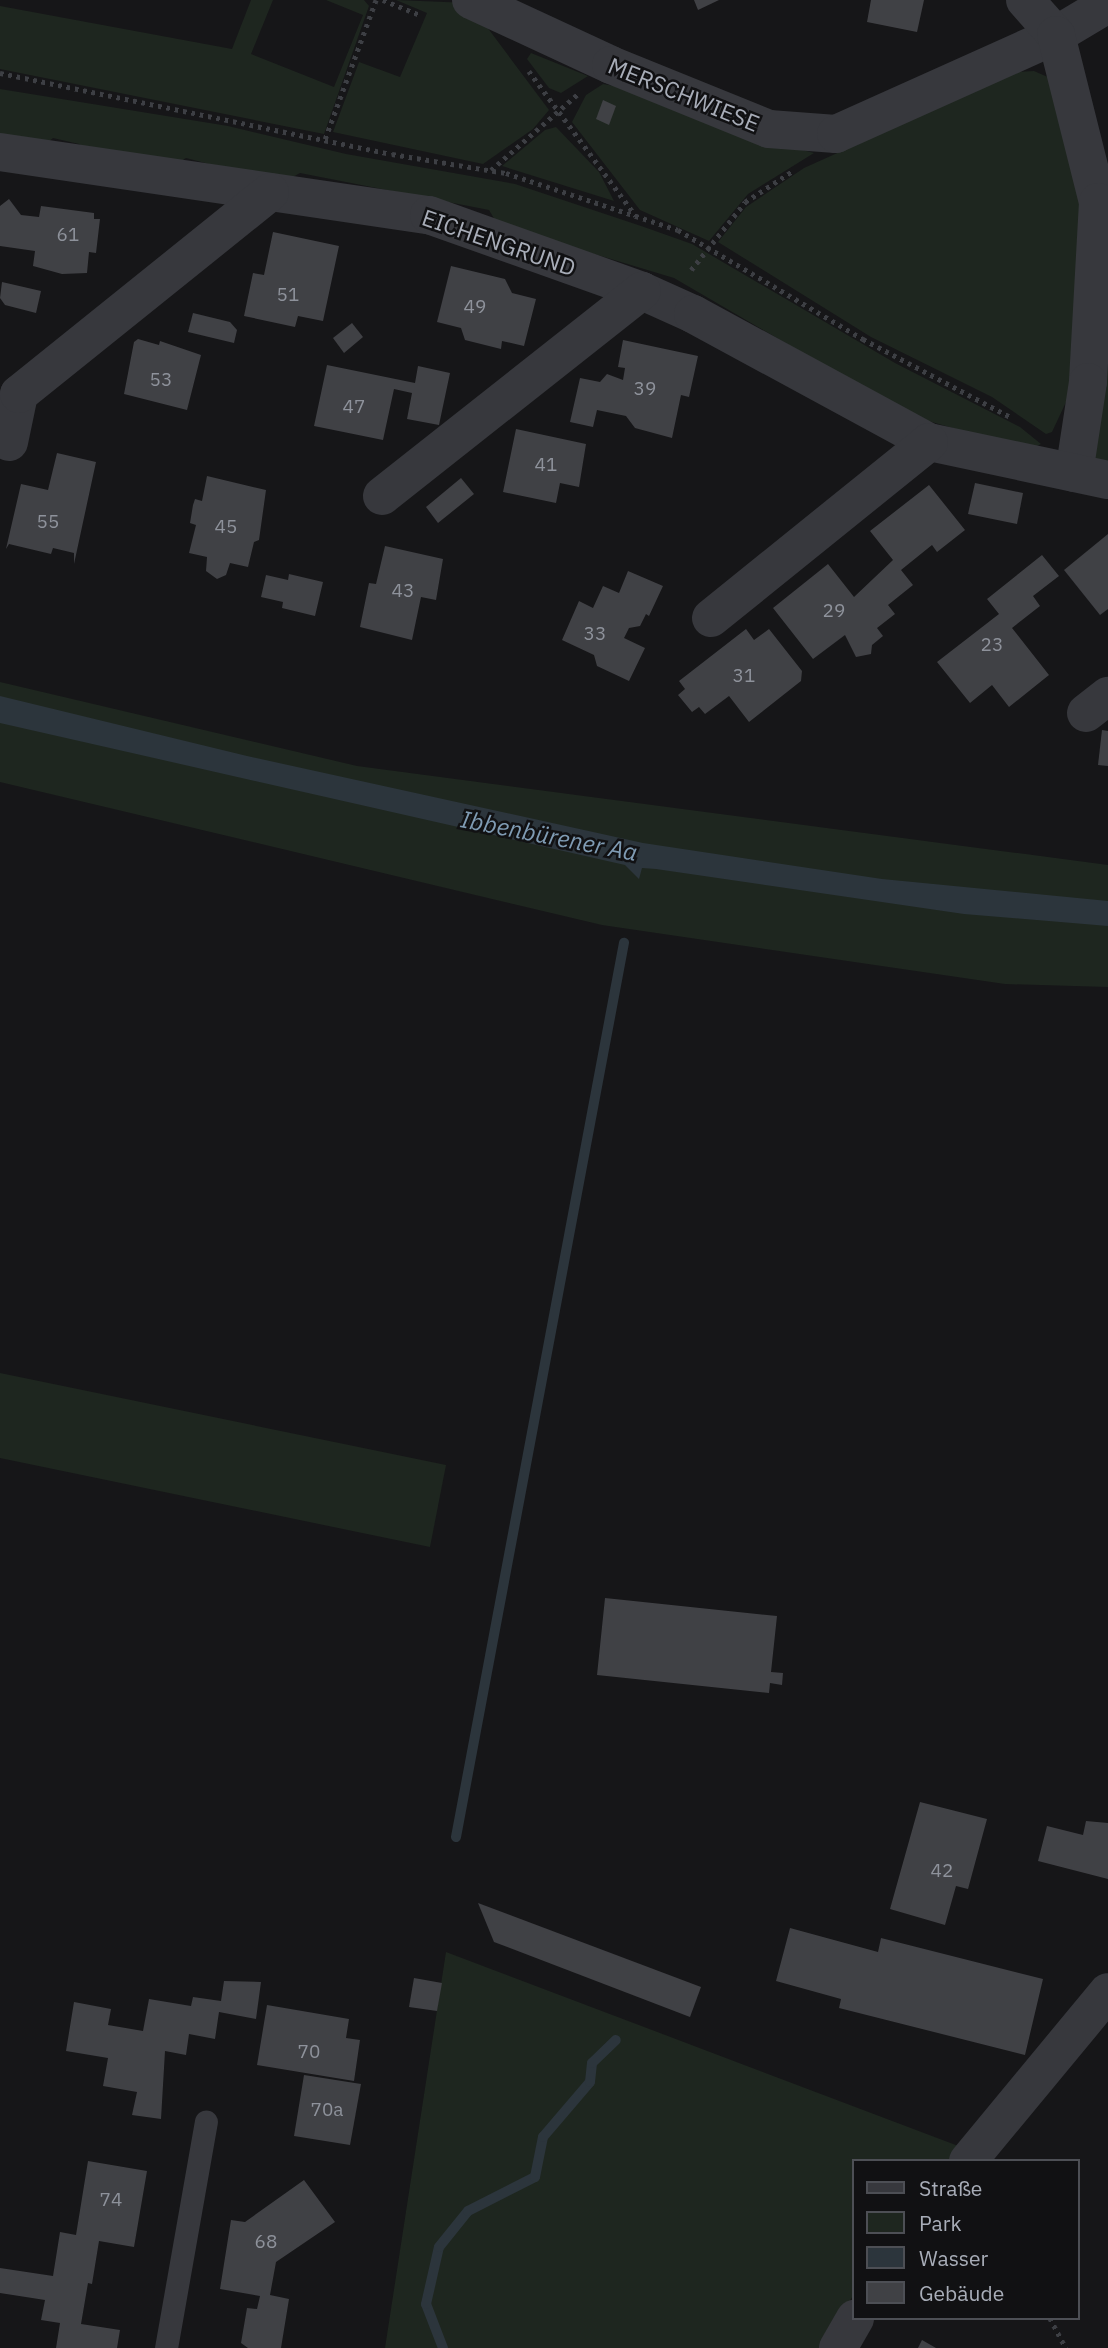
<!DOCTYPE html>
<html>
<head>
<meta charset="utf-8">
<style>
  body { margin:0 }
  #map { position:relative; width:1108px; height:2348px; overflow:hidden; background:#161618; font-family:"IBM Plex Sans",sans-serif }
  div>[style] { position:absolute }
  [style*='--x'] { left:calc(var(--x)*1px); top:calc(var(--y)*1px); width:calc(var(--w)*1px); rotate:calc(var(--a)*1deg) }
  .green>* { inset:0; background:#1e261f }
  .water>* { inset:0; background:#2c353c }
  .stream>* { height:10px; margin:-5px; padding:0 5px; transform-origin:5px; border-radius:5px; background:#2c353c }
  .building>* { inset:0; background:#404145 }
  .path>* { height:4.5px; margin-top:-2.25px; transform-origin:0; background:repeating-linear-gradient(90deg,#3d3f44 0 3.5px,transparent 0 8.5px) }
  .service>* { height:23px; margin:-11.5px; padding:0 11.5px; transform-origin:11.5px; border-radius:11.5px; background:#37383d }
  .minor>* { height:38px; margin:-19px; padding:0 19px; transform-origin:19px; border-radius:19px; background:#37383d }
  span { translate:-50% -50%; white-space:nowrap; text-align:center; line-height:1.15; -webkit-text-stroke:5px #111113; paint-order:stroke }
  .number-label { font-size:19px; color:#8e929b }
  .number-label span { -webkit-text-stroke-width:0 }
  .street-label { font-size:23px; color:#a8adb8 }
  .water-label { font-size:24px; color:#7f9bb3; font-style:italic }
  .legend { position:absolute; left:852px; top:2159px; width:228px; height:161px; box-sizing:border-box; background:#111113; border:2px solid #4d4f55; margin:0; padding:9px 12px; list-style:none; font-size:21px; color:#a8adb8 }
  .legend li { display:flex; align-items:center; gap:14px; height:35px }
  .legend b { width:35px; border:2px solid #4d4f55 }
</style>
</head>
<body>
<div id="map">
  <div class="green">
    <i style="clip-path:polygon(251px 0,273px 0,251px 54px,334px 87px,363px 15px,326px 0,364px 0,369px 6px,324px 134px,0 69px,0 6px,232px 49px)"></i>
    <i style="clip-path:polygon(396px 0,469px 3px,549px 110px,533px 129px,483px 164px,333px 132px,359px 62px,400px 77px,427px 13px)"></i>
    <i style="clip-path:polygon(531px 53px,588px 76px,561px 93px,549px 88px,527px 59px)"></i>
    <i style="clip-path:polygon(1034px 71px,1050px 78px,1083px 213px,1080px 317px,1067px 400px,1052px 432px,1046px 434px,992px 397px,871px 337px,718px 242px,746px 207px,804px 168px,1017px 72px)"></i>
    <i style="clip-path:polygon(603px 84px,621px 87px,765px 140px,814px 153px,748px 194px,709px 241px,640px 210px,572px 122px,586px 95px)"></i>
    <i style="clip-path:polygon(0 89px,228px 126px,346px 154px,515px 184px,644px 227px,692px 244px,895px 363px,1020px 427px,1041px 444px,1029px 450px,911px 416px,674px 278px,498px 225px,489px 210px,300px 173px,282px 183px,186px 158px,168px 169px,109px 164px,79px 144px,53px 138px,36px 152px,0 138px)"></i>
    <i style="clip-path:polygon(556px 127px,599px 172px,614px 201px,502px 166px,545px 130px)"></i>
    <i style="clip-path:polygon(1108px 347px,1108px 464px,1090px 458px)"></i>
    <i style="clip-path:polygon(0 682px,357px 766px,1108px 865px,1108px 987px,1005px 984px,602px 925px,0 782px)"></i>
    <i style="clip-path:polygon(0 1373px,446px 1465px,430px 1547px,0 1458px)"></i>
    <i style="clip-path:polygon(446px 1952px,961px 2147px,951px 2161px,854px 2161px,854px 2294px,821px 2348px,385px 2348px)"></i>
  </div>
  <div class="water">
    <i style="clip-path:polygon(0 696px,247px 756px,643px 843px,882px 879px,1108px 901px,1108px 926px,964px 914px,656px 869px,642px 868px,639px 879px,625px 865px,0 723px)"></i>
  </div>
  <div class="stream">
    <i style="--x:456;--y:1837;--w:910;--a:-79.36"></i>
    <i style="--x:443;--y:2348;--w:47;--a:-111.1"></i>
    <i style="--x:426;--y:2304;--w:58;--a:-77.2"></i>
    <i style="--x:439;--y:2247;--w:46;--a:-51.1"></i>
    <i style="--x:468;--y:2211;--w:75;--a:-26.9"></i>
    <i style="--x:535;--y:2177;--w:41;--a:-78.7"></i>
    <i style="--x:543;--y:2137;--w:72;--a:-49.5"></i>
    <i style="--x:590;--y:2082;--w:19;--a:-84"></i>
    <i style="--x:592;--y:2063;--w:33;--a:-44"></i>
  </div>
  <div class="building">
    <i style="clip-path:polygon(694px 0,719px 0,698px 10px)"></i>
    <i style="clip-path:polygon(871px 0,924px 0,917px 32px,867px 22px)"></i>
    <i style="clip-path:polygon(603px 100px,616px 106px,609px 125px,596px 119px)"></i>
    <i style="clip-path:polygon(9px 199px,21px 215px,39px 217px,41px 206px,94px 213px,94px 219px,100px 219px,96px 253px,89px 252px,87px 273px,62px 274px,33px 266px,35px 251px,0 246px,0 206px)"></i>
    <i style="clip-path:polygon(273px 232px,339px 246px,323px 321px,298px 316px,295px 327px,244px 316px,253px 273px,264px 275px)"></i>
    <i style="clip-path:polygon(451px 266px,505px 279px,512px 293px,536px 299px,524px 346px,502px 341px,501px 349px,465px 340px,461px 328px,437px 322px)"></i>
    <i style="clip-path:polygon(2px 282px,41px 291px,36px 313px,5px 305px,0 298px)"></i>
    <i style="clip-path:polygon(193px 313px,230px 322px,237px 330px,234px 343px,188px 332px)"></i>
    <i style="clip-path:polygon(352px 323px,363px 337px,344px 353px,333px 338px)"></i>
    <i style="clip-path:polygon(138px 339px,159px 345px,160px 341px,201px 355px,187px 410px,124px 394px,134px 342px)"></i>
    <i style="clip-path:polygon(623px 340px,698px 356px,689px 397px,681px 395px,672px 438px,635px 428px,626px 416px,597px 410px,593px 427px,570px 422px,580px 378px,600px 382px,607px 374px,623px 380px,625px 368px,618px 367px)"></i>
    <i style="clip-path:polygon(327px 365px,415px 383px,418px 366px,450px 373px,439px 425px,407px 419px,412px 393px,394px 389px,383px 440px,314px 426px)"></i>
    <i style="clip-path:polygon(516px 429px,586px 444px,579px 487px,560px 483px,556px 503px,503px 492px)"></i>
    <i style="clip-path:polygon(57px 453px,96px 462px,74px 564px,74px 553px,53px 548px,51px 554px,9px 544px,6px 549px,21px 484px,48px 490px)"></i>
    <i style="clip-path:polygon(207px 476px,266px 490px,259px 540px,254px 542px,248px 567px,230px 563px,226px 575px,217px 579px,206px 571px,207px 557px,189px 553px,196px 525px,190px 523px,193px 505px,195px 499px,202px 501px)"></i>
    <i style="clip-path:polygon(461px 478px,474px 494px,438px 523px,426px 507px)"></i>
    <i style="clip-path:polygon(975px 483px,1023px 493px,1017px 524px,968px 514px)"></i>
    <i style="clip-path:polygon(929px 485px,965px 530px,937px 552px,932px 545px,901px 570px,913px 585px,888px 605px,895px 614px,877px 628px,883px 636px,872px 645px,871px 654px,856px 657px,845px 635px,813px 659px,773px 608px,828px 564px,854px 597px,893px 560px,870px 531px)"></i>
    <i style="clip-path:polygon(1108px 534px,1108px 609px,1100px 615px,1064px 570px)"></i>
    <i style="clip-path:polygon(385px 546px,443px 559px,436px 600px,421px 597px,412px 640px,360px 627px,369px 583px,376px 584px)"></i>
    <i style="clip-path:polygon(1042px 555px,1059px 576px,1033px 596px,1040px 606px,1012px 628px,1049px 675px,1009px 707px,992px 685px,970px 703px,937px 662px,999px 614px,987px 599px)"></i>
    <i style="clip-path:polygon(628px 571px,663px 586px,649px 616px,646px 614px,640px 626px,629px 628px,624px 638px,645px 648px,629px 681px,597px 666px,594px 655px,562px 640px,579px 601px,593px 608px,603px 586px,619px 593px)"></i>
    <i style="clip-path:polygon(289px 574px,323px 582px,315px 616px,282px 608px,283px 602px,261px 597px,266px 575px,288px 580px)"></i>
    <i style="clip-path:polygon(746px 629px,754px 640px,769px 629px,802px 671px,801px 681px,749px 722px,729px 696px,705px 714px,699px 707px,692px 712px,678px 695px,685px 689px,679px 681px)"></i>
    <i style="clip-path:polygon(1102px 730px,1108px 731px,1108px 766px,1098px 765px)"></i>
    <i style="clip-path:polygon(605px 1598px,777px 1616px,771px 1672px,783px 1673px,782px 1685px,770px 1683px,769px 1693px,597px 1675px)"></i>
    <i style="clip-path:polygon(920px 1802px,987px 1819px,968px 1889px,956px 1886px,945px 1925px,890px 1909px)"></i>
    <i style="clip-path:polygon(1086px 1821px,1108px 1823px,1108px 1879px,1038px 1861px,1047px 1826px,1083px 1835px)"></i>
    <i style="clip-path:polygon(478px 1903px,701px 1987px,690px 2017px,494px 1942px)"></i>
    <i style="clip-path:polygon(790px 1928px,878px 1952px,881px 1938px,1043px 1979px,1025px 2055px,839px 2008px,841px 1999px,776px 1981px)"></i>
    <i style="clip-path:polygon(414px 1978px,442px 1983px,437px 2011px,409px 2007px)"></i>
    <i style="clip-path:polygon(224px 1981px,261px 1982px,256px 2019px,219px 2012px,215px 2039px,189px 2034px,186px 2055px,165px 2051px,161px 2119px,132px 2115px,137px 2092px,103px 2086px,108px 2058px,66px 2051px,74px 2002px,111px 2009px,108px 2025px,143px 2031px,149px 1999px,191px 2006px,193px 1997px,221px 2001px)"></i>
    <i style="clip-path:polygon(267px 2005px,349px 2019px,346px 2038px,360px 2040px,354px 2081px,257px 2065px)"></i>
    <i style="clip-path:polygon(304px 2075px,361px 2084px,350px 2145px,294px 2136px)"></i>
    <i style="clip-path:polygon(88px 2161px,147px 2171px,134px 2247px,99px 2241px,92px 2284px,88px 2283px,81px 2324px,120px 2330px,117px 2348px,56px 2348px,60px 2323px,41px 2320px,45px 2300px,0 2293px,0 2268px,53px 2276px,60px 2232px,76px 2235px)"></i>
    <i style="clip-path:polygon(304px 2180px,335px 2222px,276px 2262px,270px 2295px,289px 2299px,281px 2348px,248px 2348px,241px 2343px,247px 2308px,257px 2309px,260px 2296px,220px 2289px,231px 2220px,245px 2222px)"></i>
    <i style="clip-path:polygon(922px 2340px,936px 2348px,918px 2348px)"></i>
  </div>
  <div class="path">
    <i style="--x:383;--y:0;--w:38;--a:22"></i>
    <i style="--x:529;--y:71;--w:180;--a:53.6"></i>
    <i style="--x:0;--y:73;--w:400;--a:11.7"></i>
    <i style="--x:392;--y:154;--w:116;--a:9.5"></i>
    <i style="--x:506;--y:173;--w:181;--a:18.3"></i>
    <i style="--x:678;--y:230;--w:215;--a:30.5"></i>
    <i style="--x:863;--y:339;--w:169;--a:27.9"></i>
    <i style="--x:325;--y:139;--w:148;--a:-69.9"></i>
    <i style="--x:491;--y:170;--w:117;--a:-41.2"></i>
    <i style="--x:691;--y:270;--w:87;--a:-51.5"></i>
    <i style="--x:745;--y:202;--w:59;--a:-33.1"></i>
    <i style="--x:1050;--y:2318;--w:34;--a:62"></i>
  </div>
  <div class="service">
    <i style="--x:166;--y:2348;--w:230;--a:-80"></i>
  </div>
  <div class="minor">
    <i style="--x:471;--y:0;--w:154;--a:24.9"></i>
    <i style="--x:611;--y:65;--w:170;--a:22.1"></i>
    <i style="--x:769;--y:129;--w:67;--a:4.3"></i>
    <i style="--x:836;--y:134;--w:241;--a:-24.2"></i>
    <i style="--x:1056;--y:35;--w:61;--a:-30.8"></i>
    <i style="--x:1025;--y:0;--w:47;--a:48.5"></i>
    <i style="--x:1056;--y:35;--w:172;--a:75.9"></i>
    <i style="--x:1098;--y:202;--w:180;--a:93.2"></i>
    <i style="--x:1088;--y:382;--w:92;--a:98.7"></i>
    <i style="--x:0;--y:152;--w:434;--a:8.4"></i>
    <i style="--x:429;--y:215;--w:226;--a:19.6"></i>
    <i style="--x:642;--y:291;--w:56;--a:24.3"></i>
    <i style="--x:693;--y:314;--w:268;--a:28.5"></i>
    <i style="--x:929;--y:442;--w:183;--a:12"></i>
    <i style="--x:9;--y:442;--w:49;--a:-78.2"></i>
    <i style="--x:19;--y:394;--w:322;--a:-38.8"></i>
    <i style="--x:382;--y:496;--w:331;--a:-38.3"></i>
    <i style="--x:711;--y:618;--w:280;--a:-38.9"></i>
    <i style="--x:1086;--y:713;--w:28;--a:-38"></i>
    <i style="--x:968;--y:2161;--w:219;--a:-50.4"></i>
    <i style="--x:838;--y:2348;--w:34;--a:-60"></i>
  </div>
  <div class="number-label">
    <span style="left:68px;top:235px">61</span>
    <span style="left:288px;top:295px">51</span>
    <span style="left:475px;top:307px">49</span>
    <span style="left:161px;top:380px">53</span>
    <span style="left:645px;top:389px">39</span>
    <span style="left:354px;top:407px">47</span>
    <span style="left:546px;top:465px">41</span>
    <span style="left:48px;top:522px">55</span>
    <span style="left:226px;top:527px">45</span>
    <span style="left:403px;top:591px">43</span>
    <span style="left:834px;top:611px">29</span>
    <span style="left:595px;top:634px">33</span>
    <span style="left:992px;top:645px">23</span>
    <span style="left:744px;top:676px">31</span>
    <span style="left:942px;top:1871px">42</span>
    <span style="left:309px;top:2052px">70</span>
    <span style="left:327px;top:2110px">70a</span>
    <span style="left:111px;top:2200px">74</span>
    <span style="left:266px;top:2242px">68</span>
  </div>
  <div class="street-label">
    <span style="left:684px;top:94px;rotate:22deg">MERSCHWIESE</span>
    <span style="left:499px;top:242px;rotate:19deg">EICHENGRUND</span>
  </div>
  <div class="water-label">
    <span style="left:549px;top:836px;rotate:11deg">Ibbenbürener Aa</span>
  </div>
  <ul class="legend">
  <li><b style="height:9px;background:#37383d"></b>Straße</li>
  <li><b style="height:19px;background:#1e261f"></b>Park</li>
  <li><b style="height:19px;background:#2c353c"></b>Wasser</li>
  <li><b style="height:19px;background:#404145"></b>Gebäude</li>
  </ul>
</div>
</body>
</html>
